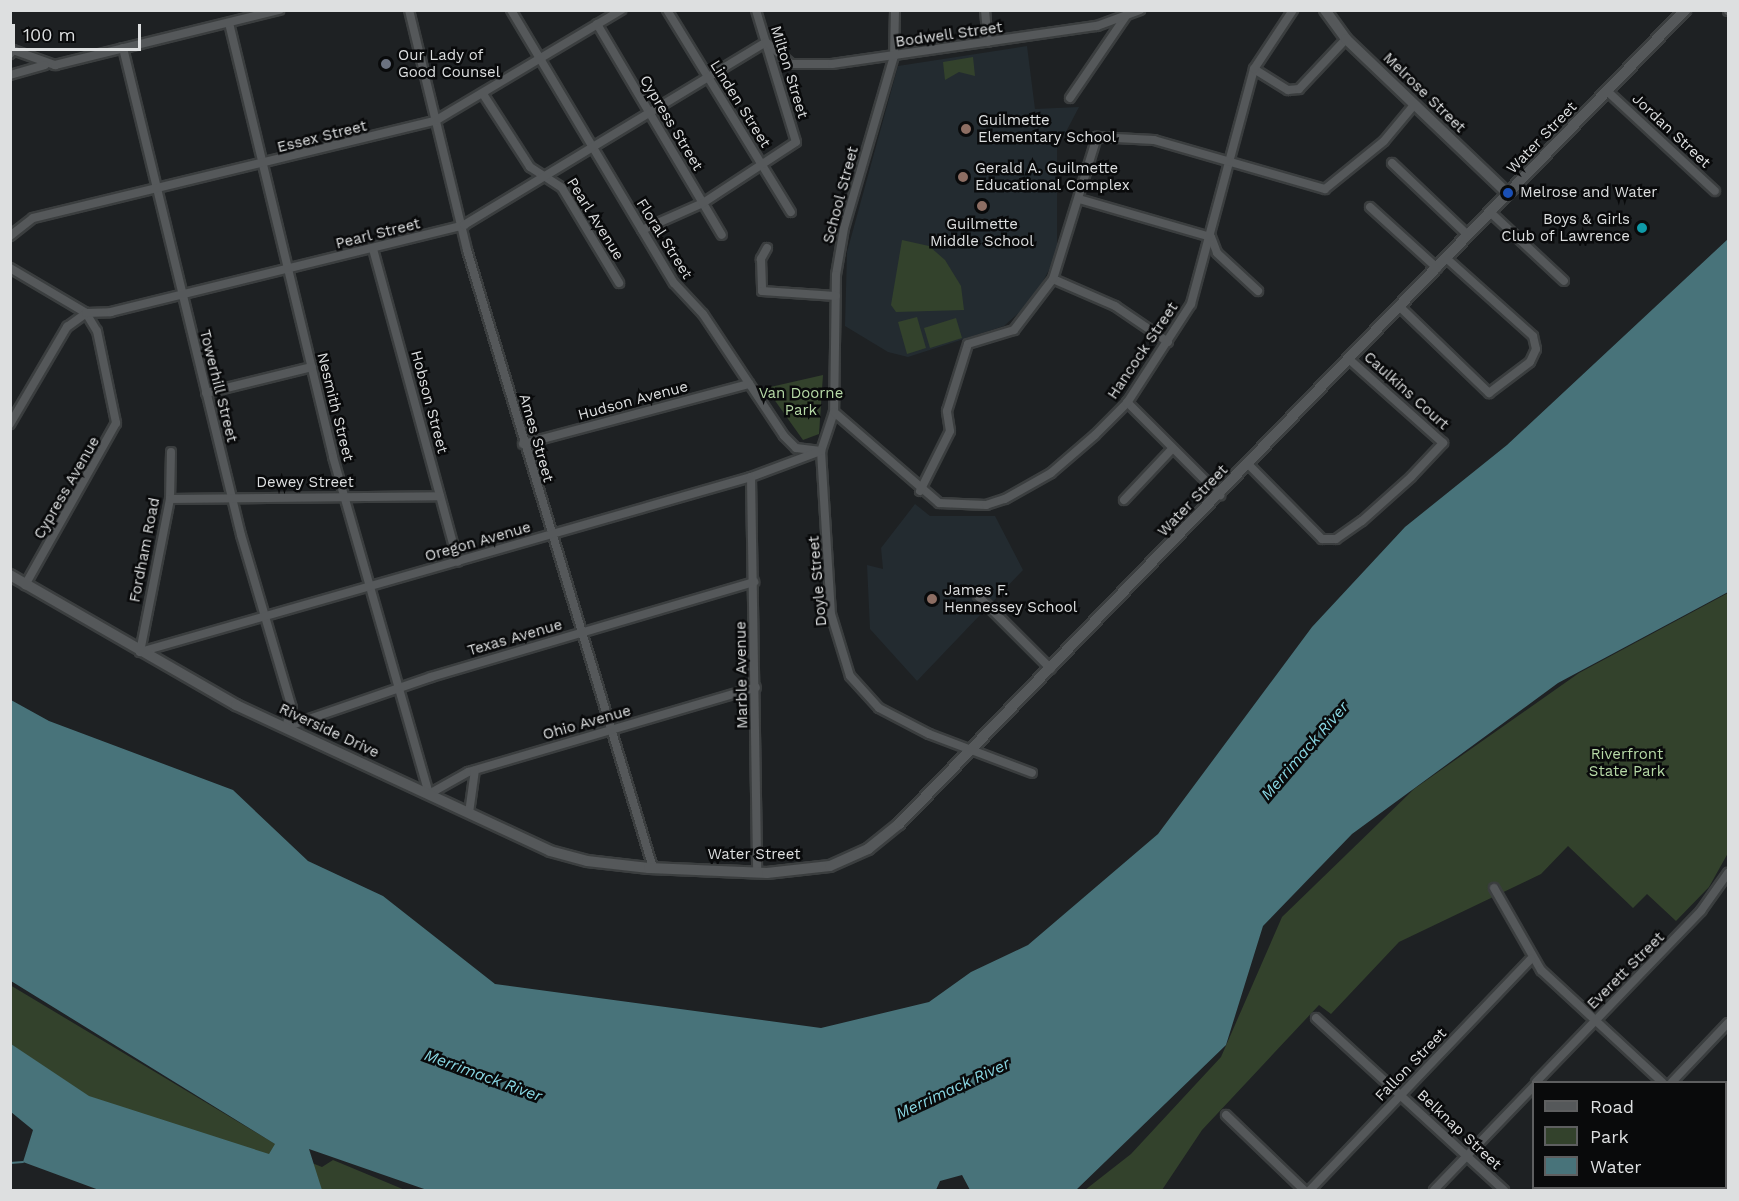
<!DOCTYPE html>
<html>
<head>
<meta charset="utf-8">
<style>
  body { margin:0 }
  #map { position:relative; width:1739px; height:1201px; overflow:hidden; background:#1e2123; font-family:"Work Sans",sans-serif }
  div>[style] { position:absolute }
  [style*='--x'] { left:calc(var(--x)*1px); top:calc(var(--y)*1px); width:calc(var(--w)*1px); rotate:calc(var(--a)*1deg) }
  .built>* { inset:0; background:#232b30 }
  .green>* { inset:0; background:#33422c }
  .water>* { inset:0; background:#48737a }
  .stream>* { height:2px; margin:-1px; padding:0 1px; transform-origin:1px; border-radius:1px; background:#48737a }
  .roads { filter:drop-shadow(2px 0 #3b3e3f) drop-shadow(-2px 0 #3b3e3f) drop-shadow(0 2px #3b3e3f) drop-shadow(0 -2px #3b3e3f) }
  .street>* { height:8px; margin:-4px; padding:0 4px; transform-origin:4px; border-radius:4px; background:#55585a }
  .secondary>* { height:10px; margin:-5px; padding:0 5px; transform-origin:5px; border-radius:5px; background:#55585a }
  .dots>* { width:16px; height:16px; translate:-50% -50%; box-sizing:border-box; border:3px solid #090a0b; border-radius:50% }
  span { translate:-50% -50%; white-space:nowrap; text-align:center; line-height:1.15; -webkit-text-stroke:5px #090a0b; paint-order:stroke }
  .street-label { font-size:15px; color:#dddfe0 }
  .poi-label { font-size:15px; color:#dddfe0 }
  .left { translate:0 -50%; text-align:left }
  .right { translate:-100% -50%; text-align:right }
  .park-label { font-size:15px; color:#b7daa7 }
  .water-label { font-size:16px; color:#89d7e3; font-style:italic }
  .frame { position:absolute; inset:0; border:12px solid #dddfe0; pointer-events:none }
  .legend { position:absolute; left:1532px; top:1081px; width:195px; height:108px; box-sizing:border-box; background:#090a0b; border:2px solid #5e5f60; margin:0; padding:8px 10px; list-style:none; font-size:18px; color:#dddfe0 }
  .legend li { display:flex; align-items:center; gap:12px; height:30px }
  .legend b { width:30px; border:2px solid #5e5f60 }
  .scale { position:absolute; left:12px; top:24px; width:129px; height:27px; box-sizing:border-box; border:3px solid #dddfe0; border-top:0; padding-left:8px; font-size:18px; line-height:21px; white-space:nowrap; color:#dddfe0; -webkit-text-stroke:4px #090a0b; paint-order:stroke }
</style>
</head>
<body>
<div id="map">
  <div class="built">
    <i style="clip-path:polygon(1027px 46px,1035px 109px,1079px 107px,1057px 149px,1057px 250px,1050px 268px,1033px 300px,1004px 326px,908px 357px,888px 352px,845px 326px,847px 252px,898px 66px)"></i>
    <i style="clip-path:polygon(915px 504px,930px 516px,995px 516px,1023px 570px,917px 681px,870px 629px,867px 565px,883px 569px,881px 548px)"></i>
  </div>
  <div class="green">
    <i style="clip-path:polygon(973px 57px,975px 76px,959px 72px,945px 80px,943px 62px)"></i>
    <i style="clip-path:polygon(902px 240px,929px 246px,945px 260px,961px 286px,964px 310px,896px 312px,891px 305px)"></i>
    <i style="clip-path:polygon(917px 317px,926px 348px,907px 354px,898px 322px)"></i>
    <i style="clip-path:polygon(956px 318px,962px 338px,930px 348px,924px 328px)"></i>
    <i style="clip-path:polygon(823px 375px,819px 434px,803px 440px,766px 388px)"></i>
    <i style="clip-path:polygon(1728px 593px,1728px 853px,1709px 887px,1676px 921px,1647px 894px,1633px 908px,1568px 846px,1541px 874px,1399px 942px,1331px 1014px,1319px 1005px,1202px 1130px,1162px 1190px,1085px 1190px,1131px 1154px,1221px 1057px,1282px 917px,1414px 789px,1579px 673px)"></i>
    <i style="clip-path:polygon(10px 985px,297px 1157px,322px 1167px,333px 1160px,405px 1190px,115px 1190px,11px 1105px)"></i>
  </div>
  <div class="water">
    <i style="clip-path:polygon(1728px 239px,1728px 592px,1558px 683px,1352px 834px,1263px 926px,1226px 1045px,1076px 1190px,970px 1190px,962px 1175px,940px 1181px,936px 1190px,427px 1190px,309px 1149px,322px 1190px,99px 1190px,23px 1162px,33px 1130px,11px 1112px,11px 1044px,89px 1096px,269px 1154px,275px 1144px,11px 981px,11px 700px,49px 721px,233px 790px,308px 861px,383px 896px,495px 984px,821px 1028px,929px 1002px,971px 972px,1028px 945px,1158px 834px,1312px 627px,1405px 527px,1507px 445px)"></i>
  </div>
  <div class="stream">
    <i style="--x:10;--y:1163;--w:13;--a:-4"></i>
  </div>
  <div class="roads">
    <div class="street">
      <i style="--x:409;--y:10;--w:247;--a:76.4"></i>
      <i style="--x:467;--y:250;--w:645;--a:73.25"></i>
      <i style="--x:511;--y:10;--w:318;--a:59.2"></i>
      <i style="--x:674;--y:283;--w:42;--a:46.9"></i>
      <i style="--x:703;--y:314;--w:146;--a:56.4"></i>
      <i style="--x:784;--y:436;--w:17;--a:45"></i>
      <i style="--x:796;--y:448;--w:23;--a:7"></i>
      <i style="--x:667;--y:10;--w:237;--a:58.5"></i>
      <i style="--x:895;--y:10;--w:46;--a:91.2"></i>
      <i style="--x:894;--y:56;--w:179;--a:106.2"></i>
      <i style="--x:844;--y:228;--w:48;--a:99.7"></i>
      <i style="--x:836;--y:275;--w:137;--a:90.8"></i>
      <i style="--x:834;--y:412;--w:41;--a:108.4"></i>
      <i style="--x:821;--y:451;--w:163;--a:86.5"></i>
      <i style="--x:831;--y:614;--w:65;--a:73"></i>
      <i style="--x:850;--y:676;--w:43;--a:47.8"></i>
      <i style="--x:879;--y:708;--w:56;--a:27.5"></i>
      <i style="--x:929;--y:734;--w:110;--a:20.7"></i>
      <i style="--x:985;--y:10;--w:32;--a:85"></i>
      <i style="--x:1728;--y:10;--w:1;--a:90"></i>
      <i style="--x:229;--y:23;--w:446;--a:76.5"></i>
      <i style="--x:333;--y:457;--w:350;--a:74.1"></i>
      <i style="--x:429;--y:794;--w:45;--a:-29.4"></i>
      <i style="--x:468;--y:772;--w:300;--a:-16.4"></i>
      <i style="--x:597;--y:24;--w:245;--a:59.4"></i>
      <i style="--x:123;--y:48;--w:501;--a:76.38"></i>
      <i style="--x:241;--y:535;--w:180;--a:73.6"></i>
      <i style="--x:292;--y:708;--w:20;--a:108"></i>
      <i style="--x:10;--y:54;--w:5;--a:-53"></i>
      <i style="--x:13;--y:50;--w:45;--a:19.7"></i>
      <i style="--x:55;--y:65;--w:231;--a:-13.8"></i>
      <i style="--x:1254;--y:69;--w:40;--a:32"></i>
      <i style="--x:1288;--y:90;--w:11;--a:-5"></i>
      <i style="--x:1299;--y:89;--w:69;--a:-46.8"></i>
      <i style="--x:10;--y:75;--w:36;--a:-16"></i>
      <i style="--x:1607;--y:91;--w:147;--a:42.8"></i>
      <i style="--x:483;--y:94;--w:87;--a:57.2"></i>
      <i style="--x:530;--y:167;--w:38;--a:33"></i>
      <i style="--x:562;--y:188;--w:111;--a:59"></i>
      <i style="--x:1070;--y:98;--w:99;--a:-55.7"></i>
      <i style="--x:1392;--y:163;--w:105;--a:43.5"></i>
      <i style="--x:1079;--y:199;--w:137;--a:16.1"></i>
      <i style="--x:1211;--y:237;--w:17;--a:69"></i>
      <i style="--x:1217;--y:253;--w:56;--a:42.8"></i>
      <i style="--x:1370;--y:207;--w:91;--a:42.3"></i>
      <i style="--x:1490;--y:212;--w:101;--a:43"></i>
      <i style="--x:642;--y:230;--w:67;--a:-23.9"></i>
      <i style="--x:703;--y:203;--w:111;--a:-33.3"></i>
      <i style="--x:796;--y:142;--w:138;--a:-106.9"></i>
      <i style="--x:10;--y:236;--w:29;--a:-38"></i>
      <i style="--x:33;--y:218;--w:414;--a:-13.6"></i>
      <i style="--x:435;--y:121;--w:217;--a:-30.8"></i>
      <i style="--x:767;--y:248;--w:13;--a:119"></i>
      <i style="--x:761;--y:259;--w:32;--a:88"></i>
      <i style="--x:762;--y:291;--w:74;--a:3.9"></i>
      <i style="--x:373;--y:249;--w:324;--a:74.8"></i>
      <i style="--x:10;--y:268;--w:88;--a:30.6"></i>
      <i style="--x:86;--y:313;--w:21;--a:59"></i>
      <i style="--x:97;--y:331;--w:94;--a:78.3"></i>
      <i style="--x:116;--y:423;--w:186;--a:119.3"></i>
      <i style="--x:1053;--y:279;--w:68;--a:23.5"></i>
      <i style="--x:1115;--y:306;--w:64;--a:34.2"></i>
      <i style="--x:1400;--y:307;--w:124;--a:44"></i>
      <i style="--x:1489;--y:393;--w:51;--a:-37.1"></i>
      <i style="--x:1530;--y:362;--w:14;--a:-65"></i>
      <i style="--x:1536;--y:349;--w:13;--a:-103"></i>
      <i style="--x:1533;--y:336;--w:117;--a:-138.1"></i>
      <i style="--x:206;--y:393;--w:109;--a:-13.8"></i>
      <i style="--x:1127;--y:402;--w:132;--a:45"></i>
      <i style="--x:834;--y:412;--w:139;--a:40.9"></i>
      <i style="--x:939;--y:503;--w:47;--a:2.4"></i>
      <i style="--x:986;--y:505;--w:20;--a:-18"></i>
      <i style="--x:1005;--y:499;--w:53;--a:-29.5"></i>
      <i style="--x:1051;--y:473;--w:58;--a:-40.8"></i>
      <i style="--x:1095;--y:435;--w:45;--a:-45"></i>
      <i style="--x:1127;--y:403;--w:118;--a:-57.1"></i>
      <i style="--x:1191;--y:304;--w:243;--a:-75"></i>
      <i style="--x:1254;--y:69;--w:71;--a:-56.5"></i>
      <i style="--x:10;--y:424;--w:113;--a:-59.6"></i>
      <i style="--x:67;--y:327;--w:24;--a:-36"></i>
      <i style="--x:86;--y:313;--w:25;--a:-2"></i>
      <i style="--x:111;--y:312;--w:364;--a:-13.8"></i>
      <i style="--x:464;--y:225;--w:353;--a:-31.2"></i>
      <i style="--x:766;--y:42;--w:33;--a:41"></i>
      <i style="--x:791;--y:64;--w:41;--a:0"></i>
      <i style="--x:832;--y:64;--w:268;--a:-8.2"></i>
      <i style="--x:1097;--y:26;--w:46;--a:-20.4"></i>
      <i style="--x:523;--y:444;--w:234;--a:-14.9"></i>
      <i style="--x:171;--y:452;--w:47;--a:91.2"></i>
      <i style="--x:170;--y:499;--w:156;--a:101.1"></i>
      <i style="--x:140;--y:652;--w:636;--a:-15.98"></i>
      <i style="--x:751;--y:477;--w:75;--a:-20.4"></i>
      <i style="--x:1249;--y:465;--w:104;--a:45.4"></i>
      <i style="--x:1322;--y:539;--w:14;--a:0"></i>
      <i style="--x:1336;--y:539;--w:32;--a:-35"></i>
      <i style="--x:1362;--y:521;--w:66;--a:-41.9"></i>
      <i style="--x:1411;--y:477;--w:47;--a:-46.7"></i>
      <i style="--x:1443;--y:443;--w:125;--a:-138.3"></i>
      <i style="--x:751;--y:477;--w:396;--a:89.1"></i>
      <i style="--x:920;--y:491;--w:67;--a:-63.4"></i>
      <i style="--x:950;--y:431;--w:20;--a:-99"></i>
      <i style="--x:947;--y:411;--w:70;--a:-72.6"></i>
      <i style="--x:968;--y:344;--w:48;--a:-16.9"></i>
      <i style="--x:1014;--y:330;--w:64;--a:-52.6"></i>
      <i style="--x:1053;--y:279;--w:149;--a:-72.8"></i>
      <i style="--x:1097;--y:137;--w:57;--a:3"></i>
      <i style="--x:1154;--y:140;--w:178;--a:16"></i>
      <i style="--x:1325;--y:189;--w:76;--a:-39.1"></i>
      <i style="--x:1384;--y:141;--w:47;--a:-50.2"></i>
      <i style="--x:170;--y:499;--w:270;--a:-0.6"></i>
      <i style="--x:1124;--y:500;--w:71;--a:-46.7"></i>
      <i style="--x:978;--y:596;--w:103;--a:45"></i>
      <i style="--x:286;--y:727;--w:153;--a:-19"></i>
      <i style="--x:431;--y:677;--w:337;--a:-16.4"></i>
      <i style="--x:469;--y:813;--w:43;--a:-82.1"></i>
      <i style="--x:1494;--y:888;--w:95;--a:60.2"></i>
      <i style="--x:1541;--y:970;--w:165;--a:42.8"></i>
      <i style="--x:1316;--y:1018;--w:255;--a:42.5"></i>
      <i style="--x:1536;--y:1082;--w:238;--a:-46"></i>
      <i style="--x:1701;--y:911;--w:47;--a:-54.6"></i>
      <i style="--x:1672;--y:1082;--w:81;--a:-46.5"></i>
      <i style="--x:1226;--y:1115;--w:108;--a:43.9"></i>
      <i style="--x:1726;--y:1141;--w:4;--a:56"></i>
      <i style="--x:1726;--y:1168;--w:4;--a:-56"></i>
      <i style="--x:1310;--y:1190;--w:320;--a:-46.3"></i>
      <i style="--x:1434;--y:1190;--w:144;--a:-46.1"></i>
      <i style="--x:1568;--y:1190;--w:4;--a:-34"></i>
      <i style="--x:1705;--y:1190;--w:3;--a:-45"></i>
    </div>
    <div class="secondary">
      <i style="--x:1325;--y:10;--w:36;--a:54"></i>
      <i style="--x:1346;--y:39;--w:224;--a:43.7"></i>
      <i style="--x:10;--y:575;--w:261;--a:29.9"></i>
      <i style="--x:236;--y:705;--w:346;--a:24.9"></i>
      <i style="--x:550;--y:851;--w:38;--a:15"></i>
      <i style="--x:587;--y:861;--w:62;--a:6.4"></i>
      <i style="--x:649;--y:868;--w:118;--a:2.4"></i>
      <i style="--x:767;--y:873;--w:63;--a:-6.3"></i>
      <i style="--x:830;--y:866;--w:42;--a:-24.1"></i>
      <i style="--x:868;--y:849;--w:40;--a:-39"></i>
      <i style="--x:899;--y:824;--w:1132;--a:-46"></i>
    </div>
  </div>
  <div class="dots">
    <i style="left:386px;top:64px;background:#6b7280"></i>
    <i style="left:966px;top:129px;background:#8d6e63"></i>
    <i style="left:963px;top:177px;background:#8d6e63"></i>
    <i style="left:1508px;top:193px;background:#1a4fb4"></i>
    <i style="left:982px;top:206px;background:#8d6e63"></i>
    <i style="left:1642px;top:228px;background:#0f9aa8"></i>
    <i style="left:932px;top:599px;background:#8d6e63"></i>
  </div>
  <div class="street-label">
    <span style="left:949px;top:35px;rotate:-8deg">Bodwell Street</span>
    <span style="left:789px;top:72px;rotate:73deg">Milton Street</span>
    <span style="left:1424px;top:93px;rotate:44deg">Melrose Street</span>
    <span style="left:740px;top:104px;rotate:58deg">Linden Street</span>
    <span style="left:671px;top:123px;rotate:59deg">Cypress Street</span>
    <span style="left:1671px;top:131px;rotate:43deg">Jordan Street</span>
    <span style="left:322px;top:137px;rotate:-14deg">Essex Street</span>
    <span style="left:1542px;top:138px;rotate:-46deg">Water Street</span>
    <span style="left:841px;top:195px;rotate:-75deg">School Street</span>
    <span style="left:595px;top:219px;rotate:58deg">Pearl Avenue</span>
    <span style="left:378px;top:234px;rotate:-14deg">Pearl Street</span>
    <span style="left:664px;top:239px;rotate:58deg">Floral Street</span>
    <span style="left:1143px;top:351px;rotate:-56deg">Hancock Street</span>
    <span style="left:218px;top:386px;rotate:76deg">Towerhill Street</span>
    <span style="left:1406px;top:391px;rotate:42deg">Caulkins Court</span>
    <span style="left:633px;top:401px;rotate:-15deg">Hudson Avenue</span>
    <span style="left:429px;top:402px;rotate:75deg">Hobson Street</span>
    <span style="left:335px;top:407px;rotate:76deg">Nesmith Street</span>
    <span style="left:536px;top:438px;rotate:74deg">Ames Street</span>
    <span style="left:305px;top:483px">Dewey Street</span>
    <span style="left:67px;top:488px;rotate:-60deg">Cypress Avenue</span>
    <span style="left:1193px;top:501px;rotate:-46deg">Water Street</span>
    <span style="left:478px;top:542px;rotate:-16deg">Oregon Avenue</span>
    <span style="left:145px;top:550px;rotate:-79deg">Fordham Road</span>
    <span style="left:818px;top:581px;rotate:-95deg">Doyle Street</span>
    <span style="left:515px;top:638px;rotate:-16deg">Texas Avenue</span>
    <span style="left:742px;top:675px;rotate:-91deg">Marble Avenue</span>
    <span style="left:587px;top:723px;rotate:-16deg">Ohio Avenue</span>
    <span style="left:329px;top:731px;rotate:25deg">Riverside Drive</span>
    <span style="left:754px;top:855px">Water Street</span>
    <span style="left:1626px;top:971px;rotate:-45deg">Everett Street</span>
    <span style="left:1411px;top:1065px;rotate:-46deg">Fallon Street</span>
    <span style="left:1459px;top:1130px;rotate:43deg">Belknap Street</span>
  </div>
  <div class="poi-label">
    <span class="left" style="left:398px;top:64px">Our Lady of<br>Good Counsel</span>
    <span class="left" style="left:978px;top:129px">Guilmette<br>Elementary School</span>
    <span class="left" style="left:975px;top:177px">Gerald A. Guilmette<br>Educational Complex</span>
    <span class="left" style="left:1520px;top:193px">Melrose and Water</span>
    <span class="right" style="left:1630px;top:228px">Boys &amp; Girls<br>Club of Lawrence</span>
    <span style="left:982px;top:233px">Guilmette<br>Middle School</span>
    <span class="left" style="left:944px;top:599px">James F.<br>Hennessey School</span>
  </div>
  <div class="park-label">
    <span style="left:801px;top:402px">Van Doorne<br>Park</span>
    <span style="left:1627px;top:763px">Riverfront<br>State Park</span>
  </div>
  <div class="water-label">
    <span style="left:1305px;top:751px;rotate:-49deg">Merrimack River</span>
    <span style="left:483px;top:1076px;rotate:20deg">Merrimack River</span>
    <span style="left:953px;top:1089px;rotate:-25deg">Merrimack River</span>
  </div>
  <div class="frame"></div>
  <ul class="legend">
  <li><b style="height:8px;background:#55585a"></b>Road</li>
  <li><b style="height:16px;background:#33422c"></b>Park</li>
  <li><b style="height:16px;background:#48737a"></b>Water</li>
  </ul>
  <div class="scale">100 m</div>
</div>
</body>
</html>
